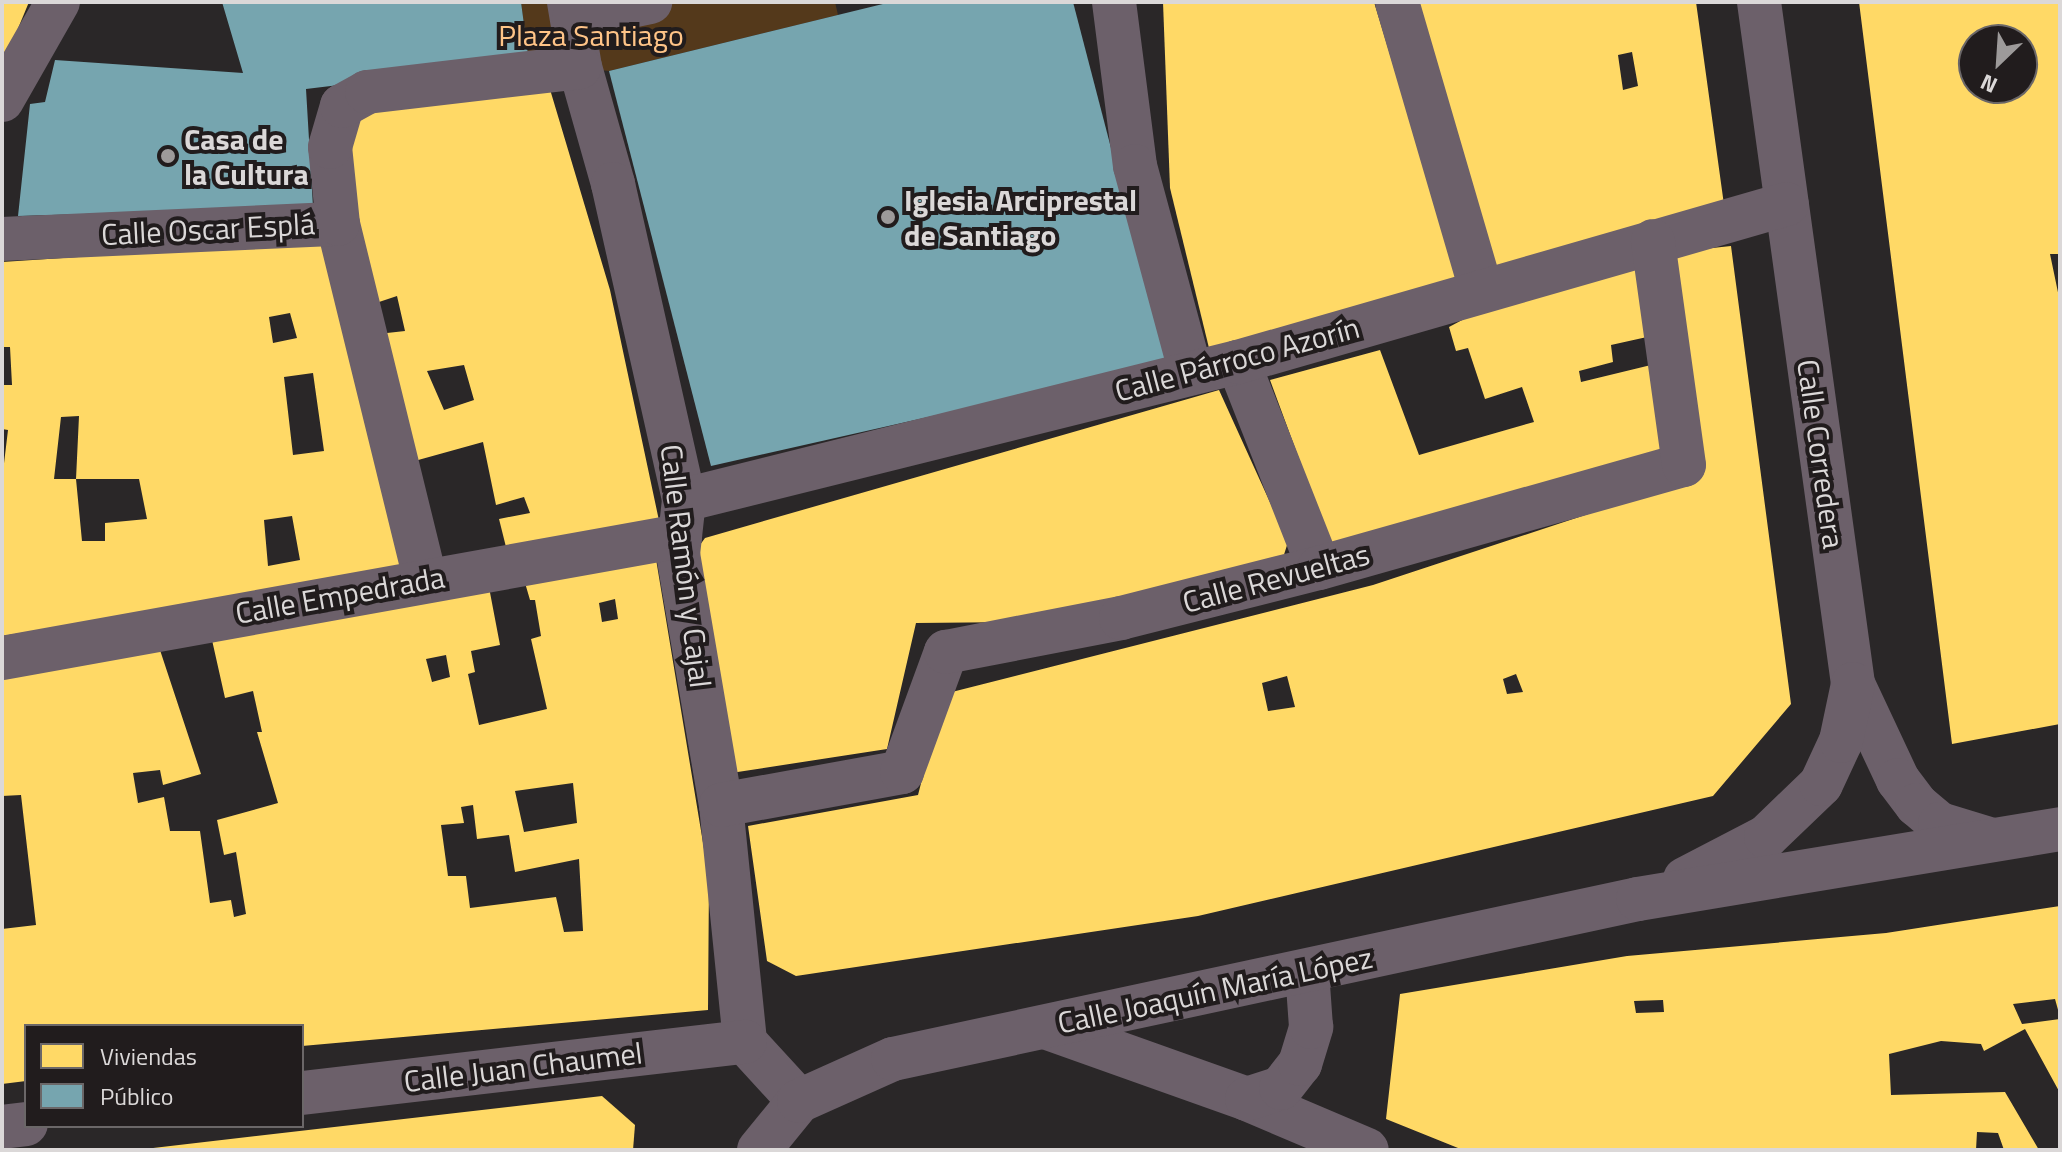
<!DOCTYPE html>
<html>
<head>
<meta charset="utf-8">
<style>
  body { margin:0 }
  #map { position:relative; width:2062px; height:1152px; overflow:hidden; background:#2a2728; font-family:"Titillium Web",sans-serif }
  div>[style] { position:absolute }
  [style*='--x'] { left:calc(var(--x)*1px); top:calc(var(--y)*1px); width:calc(var(--w)*1px); rotate:calc(var(--a)*1deg) }
  .green>* { inset:0; background:#54391b }
  .homes>* { inset:0; background:#ffd966 }
  .public>* { inset:0; background:#76a5af }
  .minor>* { height:44px; margin:-22px; padding:0 22px; transform-origin:22px; border-radius:22px; background:#6c606a }
  .dots>* { width:22px; height:22px; translate:-50% -50%; box-sizing:border-box; border:4px solid #211c1d; border-radius:50% }
  span { translate:-50% -50%; white-space:nowrap; text-align:center; line-height:1.15; -webkit-text-stroke:8px #211c1d; paint-order:stroke }
  .park-label { font-size:30px; color:#ffc487 }
  .poi-label { font-size:30px; color:#dbd8d8; font-weight:700 }
  .left { translate:0 -50%; text-align:left }
  .street-label { font-size:30px; color:#dbd8d8 }
  .frame { position:absolute; inset:0; border:4px solid #dbd8d8; pointer-events:none }
  .legend { position:absolute; left:24px; top:1024px; width:280px; height:104px; box-sizing:border-box; background:#211c1d; border:2px solid #6b6768; margin:0; padding:10px 14px; list-style:none; font-size:24px; color:#dbd8d8 }
  .legend li { display:flex; align-items:center; gap:16px; height:40px }
  .legend b { width:40px; border:2px solid #6b6768 }
  .north { position:absolute; left:1958px; top:24px; width:80px; height:80px; box-sizing:border-box; background:#211c1d; border:2px solid #6b6768; border-radius:50%; rotate:205deg; font-size:22px; font-weight:700; line-height:32px; text-align:center; color:#dbd8d8 }
  .north::after { content:''; display:block; margin:auto; width:28px; height:36px; background:#9d9a9a; clip-path:polygon(50% 0,100% 100%,50% 72%,0 100%) }
</style>
</head>
<body>
<div id="map">
  <div class="green">
    <i style="clip-path:polygon(521px 2px,835px 2px,838px 15px,609px 71px,529px 62px)"></i>
  </div>
  <div class="homes">
    <i style="clip-path:polygon(2px 2px,29px 2px,2px 67px)"></i>
    <i style="clip-path:polygon(1163px 2px,1374px 2px,1458px 278px,1209px 348px,1170px 188px)"></i>
    <i style="clip-path:polygon(evenodd,1419px 2px,1696px 2px,1725px 212px,1496px 267px,1419px 2px,1632px 52px,1638px 86px,1623px 90px,1618px 55px,1632px 52px)"></i>
    <i style="clip-path:polygon(evenodd,1859px 2px,2060px 2px,2060px 254px,2050px 254px,2060px 302px,2060px 724px,1952px 744px,1859px 2px,1974px 40px,2022px 40px,2022px 88px,1974px 88px,1974px 40px)"></i>
    <i style="clip-path:polygon(evenodd,549px 86px,610px 290px,661px 530px,508px 555px,499px 519px,530px 513px,524px 497px,496px 505px,483px 442px,411px 462px,378px 334px,405px 331px,397px 296px,370px 305px,346px 127px,380px 98px,549px 86px,464px 365px,474px 400px,444px 410px,427px 371px,464px 365px)"></i>
    <i style="clip-path:polygon(evenodd,338px 240px,416px 571px,2px 636px,2px 480px,8px 430px,2px 429px,2px 385px,12px 385px,10px 347px,2px 347px,2px 262px,338px 240px,290px 313px,297px 338px,273px 343px,269px 317px,290px 313px,338px 240px,313px 373px,324px 451px,293px 455px,284px 377px,313px 373px,338px 240px,79px 416px,76px 479px,54px 479px,61px 417px,79px 416px,338px 240px,76px 479px,139px 479px,147px 519px,105px 523px,105px 541px,82px 541px,76px 479px,338px 240px,292px 516px,300px 560px,268px 566px,264px 520px,292px 516px)"></i>
    <i style="clip-path:polygon(evenodd,1731px 246px,1791px 704px,1713px 796px,1198px 916px,796px 976px,767px 961px,748px 826px,918px 795px,944px 694px,1373px 585px,1673px 486px,1666px 253px,1731px 246px,1516px 674px,1523px 692px,1507px 694px,1503px 679px,1516px 674px,1731px 246px,1287px 676px,1295px 707px,1268px 711px,1262px 683px,1287px 676px)"></i>
    <i style="clip-path:polygon(1638px 253px,1647px 337px,1611px 345px,1613px 362px,1579px 371px,1581px 382px,1651px 365px,1661px 450px,1333px 551px,1270px 380px,1380px 350px,1419px 455px,1534px 422px,1522px 387px,1485px 399px,1468px 348px,1456px 351px,1449px 327px,1496px 302px)"></i>
    <i style="clip-path:polygon(1219px 390px,1288px 542px,1282px 561px,1024px 622px,916px 623px,887px 749px,731px 773px,697px 549px,705px 538px)"></i>
    <i style="clip-path:polygon(evenodd,655px 553px,709px 879px,708px 1010px,302px 1046px,302px 1026px,26px 1026px,26px 1081px,2px 1084px,2px 929px,36px 925px,21px 795px,2px 796px,2px 674px,160px 650px,201px 774px,163px 785px,160px 770px,133px 773px,138px 803px,164px 797px,170px 831px,200px 831px,210px 903px,231px 900px,234px 917px,246px 914px,236px 852px,224px 855px,217px 820px,278px 803px,257px 732px,262px 732px,253px 691px,225px 698px,212px 640px,488px 582px,500px 645px,471px 651px,475px 672px,468px 674px,479px 725px,547px 709px,531px 639px,541px 636px,535px 600px,530px 600px,523px 576px,655px 553px,615px 599px,618px 619px,602px 622px,599px 603px,615px 599px,655px 553px,446px 655px,450px 677px,432px 682px,426px 659px,446px 655px,655px 553px,573px 783px,577px 823px,524px 832px,515px 791px,573px 783px,655px 553px,473px 805px,477px 839px,509px 835px,515px 872px,579px 859px,583px 931px,564px 932px,556px 897px,470px 908px,466px 876px,448px 876px,441px 825px,464px 823px,461px 807px,473px 805px)"></i>
    <i style="clip-path:polygon(evenodd,2060px 906px,2060px 1017px,2055px 999px,2013px 1004px,2022px 1024px,2060px 1019px,2060px 1093px,2025px 1029px,1984px 1051px,1981px 1044px,1941px 1041px,1889px 1054px,1891px 1095px,2005px 1092px,2039px 1150px,2004px 1150px,1998px 1133px,1977px 1132px,1976px 1150px,1463px 1150px,1386px 1119px,1400px 994px,1627px 956px,1886px 933px,2060px 906px,1663px 1000px,1664px 1012px,1636px 1013px,1634px 1001px,1663px 1000px)"></i>
    <i style="clip-path:polygon(602px 1096px,635px 1125px,633px 1150px,136px 1150px)"></i>
  </div>
  <div class="public">
    <i style="clip-path:polygon(222px 2px,521px 2px,529px 62px,306px 89px,313px 207px,18px 216px,30px 104px,45px 102px,55px 60px,243px 73px)"></i>
    <i style="clip-path:polygon(891px 2px,1073px 2px,1167px 363px,711px 466px,609px 71px)"></i>
  </div>
  <div class="minor">
    <i style="--x:569;--y:2;--w:66;--a:80.4"></i>
    <i style="--x:580;--y:67;--w:122;--a:74.2"></i>
    <i style="--x:613;--y:184;--w:324;--a:77.3"></i>
    <i style="--x:684;--y:500;--w:54;--a:96.3"></i>
    <i style="--x:678;--y:554;--w:255;--a:80.3"></i>
    <i style="--x:721;--y:805;--w:238;--a:84.2"></i>
    <i style="--x:745;--y:1042;--w:80;--a:47.5"></i>
    <i style="--x:1114;--y:2;--w:165;--a:82.7"></i>
    <i style="--x:1135;--y:166;--w:214;--a:74.9"></i>
    <i style="--x:1397;--y:2;--w:299;--a:73.7"></i>
    <i style="--x:1759;--y:2;--w:688;--a:82.15"></i>
    <i style="--x:1853;--y:684;--w:106;--a:64.9"></i>
    <i style="--x:1898;--y:780;--w:31;--a:53"></i>
    <i style="--x:1917;--y:805;--w:30;--a:40"></i>
    <i style="--x:1940;--y:824;--w:54;--a:17.1"></i>
    <i style="--x:574;--y:18;--w:78;--a:-11.9"></i>
    <i style="--x:2;--y:100;--w:113;--a:-60.3"></i>
    <i style="--x:338;--y:224;--w:366;--a:76.2"></i>
    <i style="--x:2;--y:239;--w:336;--a:-2.6"></i>
    <i style="--x:338;--y:224;--w:77;--a:-95.9"></i>
    <i style="--x:330;--y:147;--w:43;--a:-73.7"></i>
    <i style="--x:342;--y:106;--w:29;--a:-29"></i>
    <i style="--x:367;--y:92;--w:214;--a:-6.7"></i>
    <i style="--x:1238;--y:362;--w:221;--a:68.5"></i>
    <i style="--x:684;--y:500;--w:571;--a:-13.99"></i>
    <i style="--x:1238;--y:362;--w:571;--a:-16.06"></i>
    <i style="--x:2;--y:658;--w:689;--a:-10.2"></i>
    <i style="--x:721;--y:805;--w:184;--a:-10.3"></i>
    <i style="--x:902;--y:772;--w:128;--a:-69.9"></i>
    <i style="--x:946;--y:652;--w:178;--a:-11"></i>
    <i style="--x:1121;--y:618;--w:204;--a:-14.2"></i>
    <i style="--x:1319;--y:568;--w:379;--a:-15.8"></i>
    <i style="--x:1684;--y:465;--w:226;--a:-97.9"></i>
    <i style="--x:1685;--y:879;--w:91;--a:-27.4"></i>
    <i style="--x:1766;--y:837;--w:76;--a:-43.9"></i>
    <i style="--x:1821;--y:784;--w:47;--a:-65.1"></i>
    <i style="--x:1841;--y:741;--w:58;--a:-78.1"></i>
    <i style="--x:1045;--y:1027;--w:214;--a:19.6"></i>
    <i style="--x:1247;--y:1099;--w:130;--a:23"></i>
    <i style="--x:302;--y:1093;--w:446;--a:-6.6"></i>
    <i style="--x:1247;--y:1099;--w:36;--a:-18"></i>
    <i style="--x:1281;--y:1088;--w:31;--a:-52"></i>
    <i style="--x:1300;--y:1064;--w:39;--a:-73"></i>
    <i style="--x:1311;--y:1027;--w:56;--a:-94.1"></i>
    <i style="--x:2;--y:1127;--w:24;--a:-7"></i>
    <i style="--x:759;--y:1150;--w:63;--a:-50.8"></i>
    <i style="--x:799;--y:1101;--w:103;--a:-24.1"></i>
    <i style="--x:893;--y:1059;--w:762;--a:-12.12"></i>
    <i style="--x:1638;--y:899;--w:428;--a:-9.4"></i>
  </div>
  <div class="dots">
    <i style="left:168px;top:156px;background:#9d9a9a"></i>
    <i style="left:888px;top:217px;background:#9d9a9a"></i>
  </div>
  <div class="park-label">
    <span style="left:591px;top:35px">Plaza Santiago</span>
  </div>
  <div class="poi-label">
    <span class="left" style="left:184px;top:156px">Casa de<br>la Cultura</span>
    <span class="left" style="left:904px;top:217px">Iglesia Arciprestal<br>de Santiago</span>
  </div>
  <div class="street-label">
    <span style="left:208px;top:229px;rotate:-3deg">Calle Oscar Esplá</span>
    <span style="left:1237px;top:359px;rotate:-15deg">Calle Párroco Azorín</span>
    <span style="left:1821px;top:454px;rotate:82deg">Calle Corredera</span>
    <span style="left:686px;top:566px;rotate:83deg">Calle Ramón y Cajal</span>
    <span style="left:1276px;top:578px;rotate:-15deg">Calle Revueltas</span>
    <span style="left:340px;top:595px;rotate:-10deg">Calle Empedrada</span>
    <span style="left:1215px;top:990px;rotate:-12deg">Calle Joaquín María López</span>
    <span style="left:523px;top:1067px;rotate:-7deg">Calle Juan Chaumel</span>
  </div>
  <div class="frame"></div>
  <ul class="legend">
  <li><b style="height:22px;background:#ffd966"></b>Viviendas</li>
  <li><b style="height:22px;background:#76a5af"></b>Público</li>
  </ul>
  <div class="north">N</div>
</div>
</body>
</html>
